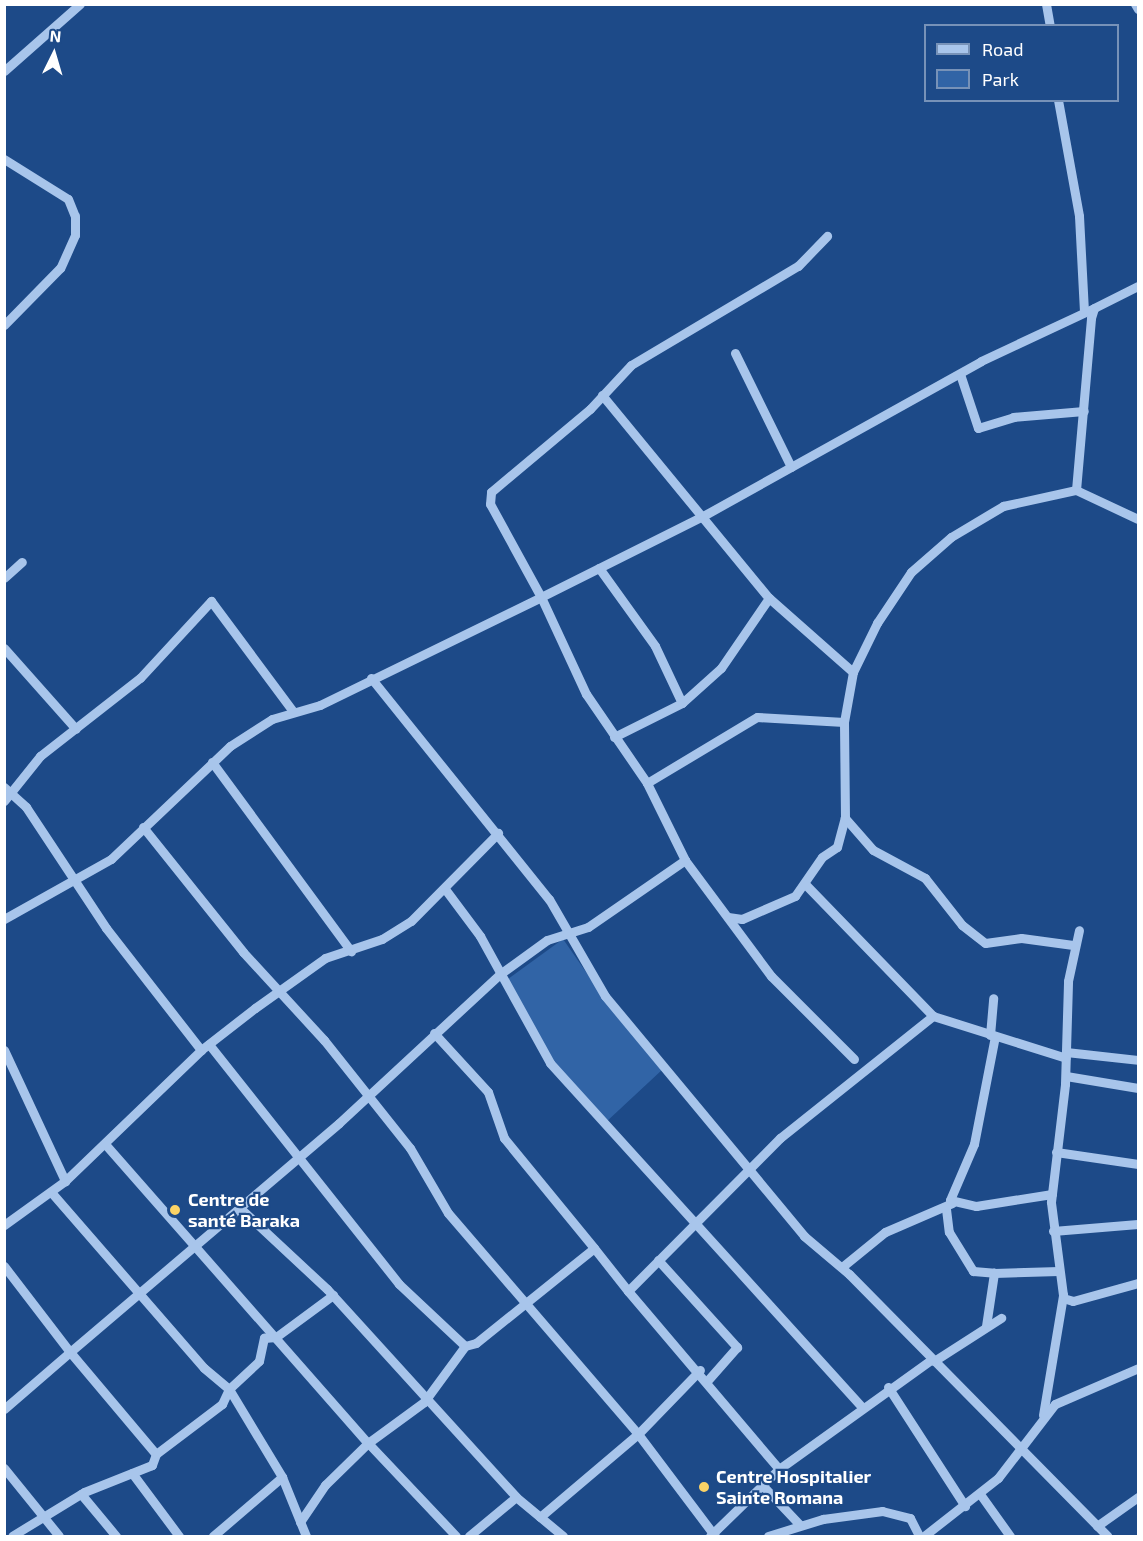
<!DOCTYPE html>
<html>
<head>
<meta charset="utf-8">
<style>
  body { margin:0 }
  #map { position:relative; width:1143px; height:1541px; overflow:hidden; background:#1d4a88; font-family:"Exo 2",sans-serif }
  div>[style] { position:absolute }
  [style*='--x'] { left:calc(var(--x)*1px); top:calc(var(--y)*1px); width:calc(var(--w)*1px); rotate:calc(var(--a)*1deg) }
  .green>* { inset:0; background:#3164a6 }
  .minor>* { height:9px; margin:-4.5px; padding:0 4.5px; transform-origin:4.5px; border-radius:4.5px; background:#a8c5eb }
  .dots>* { width:16px; height:16px; translate:-50% -50%; box-sizing:border-box; border:3px solid #1d4a88; border-radius:50% }
  span { translate:-50% -50%; white-space:nowrap; text-align:center; line-height:1.15; -webkit-text-stroke:4.5px #1d4a88; paint-order:stroke }
  .poi-label { font-size:18px; color:#fff; font-weight:700 }
  .left { translate:0 -50%; text-align:left }
  .frame { position:absolute; inset:0; border:6px solid #fff; pointer-events:none }
  .legend { position:absolute; left:924px; top:24px; width:195px; height:78px; box-sizing:border-box; background:#1d4a88; border:2px solid #7792b8; margin:0; padding:8px 10px; list-style:none; font-size:18px; color:#fff }
  .legend li { display:flex; align-items:center; gap:12px; height:30px }
  .legend b { width:30px; border:2px solid #7792b8 }
  .north { position:absolute; left:24px; top:24px; width:60px; height:60px; -webkit-text-stroke:4px #1d4a88; paint-order:stroke; rotate:5deg; font-size:16px; font-weight:700; line-height:24px; text-align:center; color:#fff }
  .north::after { content:''; display:block; margin:auto; width:21px; height:27px; background:#fff; clip-path:polygon(50% 0,100% 100%,50% 72%,0 100%) }
</style>
</head>
<body>
<div id="map">
  <div class="green">
    <i style="clip-path:polygon(563px 939px,618px 1018px,663px 1069px,605px 1123px,547px 1053px,508px 979px)"></i>
  </div>
  <div class="minor">
    <i style="--x:1046;--y:4;--w:22;--a:80"></i>
    <i style="--x:1135;--y:4;--w:6;--a:59"></i>
    <i style="--x:4;--y:71;--w:101;--a:-41.4"></i>
    <i style="--x:1058;--y:100;--w:118;--a:79.7"></i>
    <i style="--x:1079;--y:216;--w:96;--a:87"></i>
    <i style="--x:4;--y:159;--w:75;--a:32"></i>
    <i style="--x:68;--y:199;--w:18;--a:68"></i>
    <i style="--x:75;--y:216;--w:19;--a:90"></i>
    <i style="--x:75;--y:235;--w:36;--a:114"></i>
    <i style="--x:60;--y:268;--w:80;--a:134.5"></i>
    <i style="--x:735;--y:353;--w:127;--a:63.8"></i>
    <i style="--x:960;--y:374;--w:57;--a:71.6"></i>
    <i style="--x:978;--y:428;--w:37;--a:-17"></i>
    <i style="--x:1013;--y:417;--w:71;--a:-4.8"></i>
    <i style="--x:602;--y:395;--w:263;--a:50.6"></i>
    <i style="--x:769;--y:598;--w:112;--a:41.4"></i>
    <i style="--x:1076;--y:490;--w:173;--a:-85"></i>
    <i style="--x:1091;--y:318;--w:10;--a:-73"></i>
    <i style="--x:1094;--y:308;--w:49;--a:-26.6"></i>
    <i style="--x:599;--y:568;--w:96;--a:54.3"></i>
    <i style="--x:655;--y:646;--w:63;--a:64.7"></i>
    <i style="--x:4;--y:578;--w:24;--a:-42"></i>
    <i style="--x:4;--y:648;--w:108;--a:48.4"></i>
    <i style="--x:371;--y:678;--w:284;--a:51.2"></i>
    <i style="--x:549;--y:899;--w:112;--a:60"></i>
    <i style="--x:605;--y:996;--w:312;--a:50.3"></i>
    <i style="--x:804;--y:1236;--w:59;--a:40.2"></i>
    <i style="--x:849;--y:1274;--w:368;--a:45.4"></i>
    <i style="--x:614;--y:737;--w:76;--a:-26.6"></i>
    <i style="--x:682;--y:703;--w:52;--a:-41.9"></i>
    <i style="--x:721;--y:668;--w:85;--a:-55.6"></i>
    <i style="--x:212;--y:762;--w:235;--a:53.7"></i>
    <i style="--x:647;--y:783;--w:128;--a:-31"></i>
    <i style="--x:757;--y:717;--w:87;--a:3.3"></i>
    <i style="--x:4;--y:787;--w:30;--a:42"></i>
    <i style="--x:26;--y:807;--w:145;--a:56.5"></i>
    <i style="--x:106;--y:928;--w:155;--a:52.1"></i>
    <i style="--x:4;--y:801;--w:58;--a:-51.3"></i>
    <i style="--x:40;--y:756;--w:127;--a:-38"></i>
    <i style="--x:140;--y:678;--w:105;--a:-47.3"></i>
    <i style="--x:211;--y:601;--w:136;--a:53.4"></i>
    <i style="--x:143;--y:827;--w:160;--a:51.3"></i>
    <i style="--x:243;--y:952;--w:120;--a:47.4"></i>
    <i style="--x:324;--y:1040;--w:138;--a:51.5"></i>
    <i style="--x:410;--y:1148;--w:75;--a:59.7"></i>
    <i style="--x:448;--y:1213;--w:291;--a:49.3"></i>
    <i style="--x:638;--y:1434;--w:128;--a:53"></i>
    <i style="--x:806;--y:885;--w:182;--a:45.9"></i>
    <i style="--x:933;--y:1016;--w:139;--a:17.5"></i>
    <i style="--x:445;--y:889;--w:59;--a:53.3"></i>
    <i style="--x:480;--y:936;--w:145;--a:61.1"></i>
    <i style="--x:550;--y:1063;--w:464;--a:47.8"></i>
    <i style="--x:728;--y:917;--w:14;--a:8"></i>
    <i style="--x:742;--y:919;--w:58;--a:-23.5"></i>
    <i style="--x:795;--y:896;--w:47;--a:-55.3"></i>
    <i style="--x:822;--y:857;--w:18;--a:-34"></i>
    <i style="--x:837;--y:847;--w:30;--a:-75"></i>
    <i style="--x:4;--y:919;--w:123;--a:-29.3"></i>
    <i style="--x:111;--y:859;--w:164;--a:-43.5"></i>
    <i style="--x:230;--y:746;--w:50;--a:-32.7"></i>
    <i style="--x:272;--y:719;--w:50;--a:-16.3"></i>
    <i style="--x:320;--y:705;--w:246;--a:-26"></i>
    <i style="--x:541;--y:597;--w:106;--a:-118.7"></i>
    <i style="--x:490;--y:504;--w:12;--a:-85"></i>
    <i style="--x:491;--y:492;--w:129;--a:-40"></i>
    <i style="--x:590;--y:409;--w:60;--a:-47"></i>
    <i style="--x:631;--y:365;--w:194;--a:-30.7"></i>
    <i style="--x:798;--y:266;--w:42;--a:-46"></i>
    <i style="--x:1073;--y:945;--w:52;--a:-172.3"></i>
    <i style="--x:1021;--y:938;--w:36;--a:172"></i>
    <i style="--x:985;--y:943;--w:29;--a:-142"></i>
    <i style="--x:962;--y:925;--w:60;--a:-128.2"></i>
    <i style="--x:925;--y:878;--w:59;--a:-151.7"></i>
    <i style="--x:873;--y:850;--w:43;--a:-131.2"></i>
    <i style="--x:845;--y:818;--w:96;--a:-90.6"></i>
    <i style="--x:844;--y:722;--w:51;--a:-79.8"></i>
    <i style="--x:853;--y:672;--w:55;--a:-63.9"></i>
    <i style="--x:877;--y:623;--w:61;--a:-56.3"></i>
    <i style="--x:911;--y:572;--w:53;--a:-41.2"></i>
    <i style="--x:951;--y:537;--w:61;--a:-30.8"></i>
    <i style="--x:1003;--y:506;--w:75;--a:-12.4"></i>
    <i style="--x:1076;--y:490;--w:68;--a:25.1"></i>
    <i style="--x:434;--y:1033;--w:80;--a:47.5"></i>
    <i style="--x:488;--y:1092;--w:49;--a:70.8"></i>
    <i style="--x:504;--y:1138;--w:142;--a:50.7"></i>
    <i style="--x:990;--y:1035;--w:37;--a:-85"></i>
    <i style="--x:995;--y:1036;--w:110;--a:101"></i>
    <i style="--x:974;--y:1144;--w:61;--a:113.2"></i>
    <i style="--x:950;--y:1200;--w:27;--a:13"></i>
    <i style="--x:976;--y:1206;--w:77;--a:-9"></i>
    <i style="--x:4;--y:1050;--w:145;--a:65"></i>
    <i style="--x:1066;--y:1052;--w:72;--a:6.3"></i>
    <i style="--x:854;--y:1059;--w:117;--a:-135"></i>
    <i style="--x:771;--y:976;--w:144;--a:-126.6"></i>
    <i style="--x:685;--y:860;--w:86;--a:-116.3"></i>
    <i style="--x:647;--y:783;--w:108;--a:-124.4"></i>
    <i style="--x:586;--y:694;--w:107;--a:-114.9"></i>
    <i style="--x:541;--y:597;--w:181;--a:-26.6"></i>
    <i style="--x:703;--y:516;--w:318;--a:-29.1"></i>
    <i style="--x:981;--y:361;--w:125;--a:-25.1"></i>
    <i style="--x:1066;--y:1076;--w:73;--a:9.5"></i>
    <i style="--x:105;--y:1144;--w:398;--a:48.7"></i>
    <i style="--x:368;--y:1443;--w:69;--a:-36.2"></i>
    <i style="--x:424;--y:1402;--w:69;--a:-53.8"></i>
    <i style="--x:465;--y:1346;--w:91;--a:-136.8"></i>
    <i style="--x:399;--y:1284;--w:306;--a:-128.4"></i>
    <i style="--x:1056;--y:1152;--w:83;--a:8.3"></i>
    <i style="--x:51;--y:1192;--w:233;--a:49"></i>
    <i style="--x:204;--y:1368;--w:33;--a:40"></i>
    <i style="--x:229;--y:1389;--w:103;--a:58.9"></i>
    <i style="--x:282;--y:1477;--w:64;--a:67.9"></i>
    <i style="--x:240;--y:1208;--w:119;--a:43"></i>
    <i style="--x:327;--y:1289;--w:281;--a:47.7"></i>
    <i style="--x:516;--y:1497;--w:61;--a:39.7"></i>
    <i style="--x:946;--y:1209;--w:23;--a:83"></i>
    <i style="--x:949;--y:1232;--w:46;--a:58.4"></i>
    <i style="--x:973;--y:1271;--w:21;--a:5"></i>
    <i style="--x:4;--y:1225;--w:75;--a:-35.8"></i>
    <i style="--x:65;--y:1181;--w:189;--a:-43.9"></i>
    <i style="--x:201;--y:1050;--w:68;--a:-37.9"></i>
    <i style="--x:255;--y:1008;--w:86;--a:-35.5"></i>
    <i style="--x:325;--y:958;--w:60;--a:-18.4"></i>
    <i style="--x:382;--y:939;--w:34;--a:-32"></i>
    <i style="--x:411;--y:921;--w:124;--a:-45.3"></i>
    <i style="--x:1053;--y:1231;--w:85;--a:-4.7"></i>
    <i style="--x:658;--y:1260;--w:118;--a:47.8"></i>
    <i style="--x:737;--y:1347;--w:44;--a:131.3"></i>
    <i style="--x:4;--y:1266;--w:108;--a:52.5"></i>
    <i style="--x:70;--y:1352;--w:353;--a:-40.4"></i>
    <i style="--x:339;--y:1123;--w:219;--a:-42.8"></i>
    <i style="--x:500;--y:974;--w:58;--a:-35.9"></i>
    <i style="--x:547;--y:940;--w:43;--a:-17.6"></i>
    <i style="--x:588;--y:927;--w:118;--a:-34.6"></i>
    <i style="--x:842;--y:1267;--w:55;--a:-39.1"></i>
    <i style="--x:885;--y:1232;--w:73;--a:-23.4"></i>
    <i style="--x:628;--y:1291;--w:233;--a:49.7"></i>
    <i style="--x:1063;--y:1298;--w:10;--a:17"></i>
    <i style="--x:1073;--y:1301;--w:67;--a:-15.5"></i>
    <i style="--x:986;--y:1326;--w:54;--a:-81.4"></i>
    <i style="--x:994;--y:1273;--w:65;--a:-1.8"></i>
    <i style="--x:465;--y:1346;--w:11;--a:-15"></i>
    <i style="--x:476;--y:1343;--w:151;--a:-38.8"></i>
    <i style="--x:594;--y:1248;--w:55;--a:51.7"></i>
    <i style="--x:628;--y:1291;--w:216;--a:-45.2"></i>
    <i style="--x:780;--y:1138;--w:196;--a:-38.6"></i>
    <i style="--x:934;--y:1361;--w:80;--a:-32.7"></i>
    <i style="--x:888;--y:1387;--w:142;--a:57.1"></i>
    <i style="--x:4;--y:1409;--w:87;--a:-40.8"></i>
    <i style="--x:70;--y:1352;--w:133;--a:49.9"></i>
    <i style="--x:156;--y:1454;--w:12;--a:110"></i>
    <i style="--x:152;--y:1465;--w:73;--a:158.3"></i>
    <i style="--x:84;--y:1492;--w:84;--a:148.6"></i>
    <i style="--x:1043;--y:1415;--w:122;--a:-80.5"></i>
    <i style="--x:1063;--y:1295;--w:94;--a:-97.4"></i>
    <i style="--x:1051;--y:1202;--w:119;--a:-83.2"></i>
    <i style="--x:1065;--y:1084;--w:103;--a:-88.3"></i>
    <i style="--x:1068;--y:981;--w:52;--a:-77.8"></i>
    <i style="--x:156;--y:1454;--w:83;--a:-37.1"></i>
    <i style="--x:222;--y:1404;--w:17;--a:-65"></i>
    <i style="--x:229;--y:1389;--w:41;--a:-43"></i>
    <i style="--x:259;--y:1361;--w:24;--a:-78"></i>
    <i style="--x:264;--y:1338;--w:12;--a:-5"></i>
    <i style="--x:276;--y:1337;--w:71;--a:-36.4"></i>
    <i style="--x:4;--y:1468;--w:87;--a:51"></i>
    <i style="--x:132;--y:1473;--w:79;--a:53.3"></i>
    <i style="--x:765;--y:1488;--w:51;--a:46.6"></i>
    <i style="--x:81;--y:1494;--w:55;--a:50.2"></i>
    <i style="--x:980;--y:1494;--w:52;--a:54.5"></i>
    <i style="--x:540;--y:1517;--w:128;--a:-40.3"></i>
    <i style="--x:638;--y:1434;--w:89;--a:-45.9"></i>
    <i style="--x:300;--y:1522;--w:45;--a:-56"></i>
    <i style="--x:325;--y:1485;--w:60;--a:-44.3"></i>
    <i style="--x:368;--y:1443;--w:128;--a:46.6"></i>
    <i style="--x:1097;--y:1526;--w:50;--a:-35.3"></i>
    <i style="--x:213;--y:1536;--w:91;--a:-40.5"></i>
    <i style="--x:469;--y:1536;--w:61;--a:-39.7"></i>
    <i style="--x:710;--y:1536;--w:96;--a:-44.2"></i>
    <i style="--x:779;--y:1469;--w:188;--a:-35.7"></i>
    <i style="--x:768;--y:1536;--w:58;--a:-17.2"></i>
    <i style="--x:823;--y:1519;--w:60;--a:-7.7"></i>
    <i style="--x:882;--y:1511;--w:29;--a:14"></i>
    <i style="--x:910;--y:1518;--w:20;--a:63"></i>
    <i style="--x:924;--y:1536;--w:94;--a:-38.1"></i>
    <i style="--x:998;--y:1478;--w:93;--a:-52.4"></i>
    <i style="--x:1055;--y:1404;--w:90;--a:-23.4"></i>
  </div>
  <div class="dots">
    <i style="left:175px;top:1210px;background:#fbd366"></i>
    <i style="left:704px;top:1487px;background:#fbd366"></i>
  </div>
  <div class="poi-label">
    <span class="left" style="left:188px;top:1210px">Centre de<br>santé Baraka</span>
    <span class="left" style="left:716px;top:1487px">Centre Hospitalier<br>Sainte Romana</span>
  </div>
  <div class="frame"></div>
  <ul class="legend">
  <li><b style="height:8px;background:#a8c5eb"></b>Road</li>
  <li><b style="height:16px;background:#3164a6"></b>Park</li>
  </ul>
  <div class="north">N</div>
</div>
</body>
</html>
